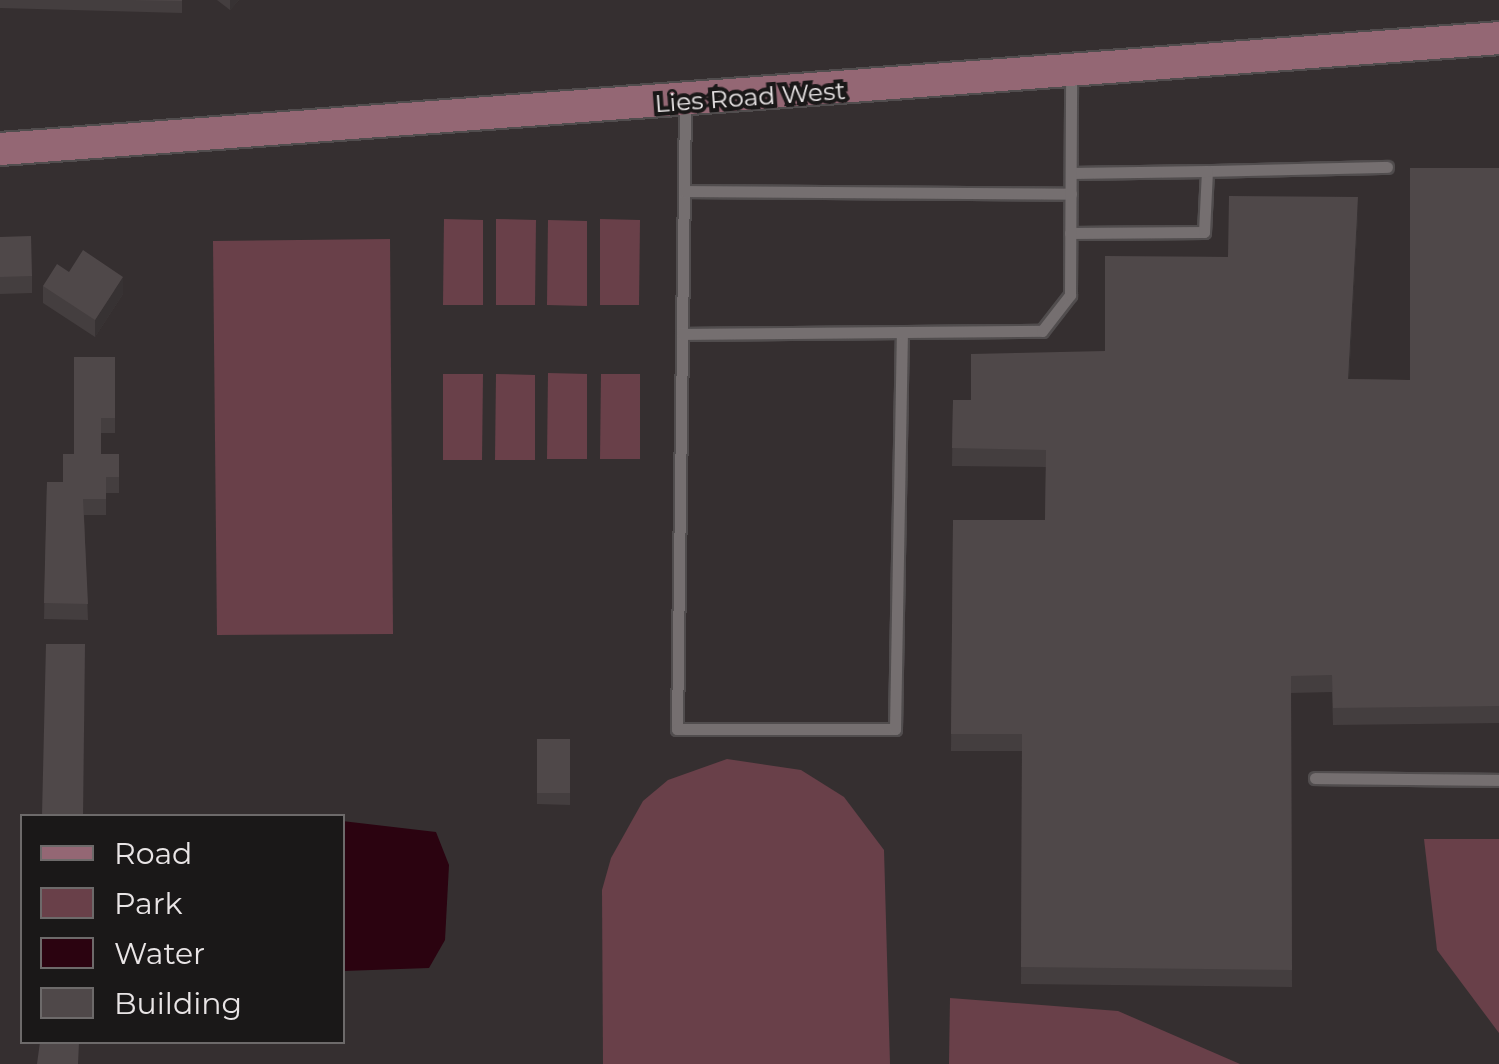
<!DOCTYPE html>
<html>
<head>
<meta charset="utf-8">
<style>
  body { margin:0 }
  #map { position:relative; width:1499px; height:1064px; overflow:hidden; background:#352f30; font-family:Montserrat,sans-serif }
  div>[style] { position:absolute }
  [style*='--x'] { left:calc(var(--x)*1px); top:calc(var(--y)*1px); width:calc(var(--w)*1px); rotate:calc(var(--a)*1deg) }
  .green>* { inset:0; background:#694049 }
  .water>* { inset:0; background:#2b0310 }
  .roads { filter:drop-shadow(2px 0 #514d4e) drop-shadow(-2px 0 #514d4e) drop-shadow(0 2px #514d4e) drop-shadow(0 -2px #514d4e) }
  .lane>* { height:11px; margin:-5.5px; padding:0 5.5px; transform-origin:5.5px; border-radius:5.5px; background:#756f70 }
  .secondary>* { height:32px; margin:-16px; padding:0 16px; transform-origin:16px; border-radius:16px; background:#946774 }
  .wall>* { inset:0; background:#443e3f }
  .shaded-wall>* { inset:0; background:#373233 }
  .building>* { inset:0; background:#4f4849 }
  span { translate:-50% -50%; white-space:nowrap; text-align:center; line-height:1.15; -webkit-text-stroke:8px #1a1818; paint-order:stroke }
  .street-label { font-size:25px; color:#e9e5e6 }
  .legend { position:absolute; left:20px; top:814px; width:325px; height:230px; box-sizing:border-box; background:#1a1818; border:2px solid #6d6a6a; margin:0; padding:12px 18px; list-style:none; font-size:30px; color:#e9e5e6 }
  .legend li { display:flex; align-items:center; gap:20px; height:50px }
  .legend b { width:50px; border:2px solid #6d6a6a }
</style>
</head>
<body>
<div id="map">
  <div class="green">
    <i style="clip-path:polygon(444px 219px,483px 220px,483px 305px,443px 305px)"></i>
    <i style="clip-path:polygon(496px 219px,536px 220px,535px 305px,496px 305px)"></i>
    <i style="clip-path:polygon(600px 219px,640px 220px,639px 305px,600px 305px)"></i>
    <i style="clip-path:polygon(548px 220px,587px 221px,587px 306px,547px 305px)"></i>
    <i style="clip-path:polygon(390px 239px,393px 634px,217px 635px,213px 241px)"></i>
    <i style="clip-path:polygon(548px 373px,587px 374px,587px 459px,547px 459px)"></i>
    <i style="clip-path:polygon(443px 374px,483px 374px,482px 460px,443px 460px)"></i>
    <i style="clip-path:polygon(496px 374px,535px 375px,535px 460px,495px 460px)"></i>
    <i style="clip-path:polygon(601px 374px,640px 374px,640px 459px,600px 459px)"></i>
    <i style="clip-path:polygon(727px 759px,801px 770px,844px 797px,884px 850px,890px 1064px,603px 1064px,602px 890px,611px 858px,643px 801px,668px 780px)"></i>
    <i style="clip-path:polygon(1424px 839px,1499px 839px,1499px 1033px,1437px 950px)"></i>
    <i style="clip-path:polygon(950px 998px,1118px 1011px,1240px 1064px,949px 1064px)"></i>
  </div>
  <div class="water">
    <i style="clip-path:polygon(342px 821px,436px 832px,449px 865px,445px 940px,429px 968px,343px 971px)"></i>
  </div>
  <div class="roads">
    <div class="lane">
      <i style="--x:685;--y:102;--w:627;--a:90.73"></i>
      <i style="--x:677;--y:729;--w:218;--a:0"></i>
      <i style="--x:895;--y:729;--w:397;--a:-89"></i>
      <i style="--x:1207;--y:171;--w:180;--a:-1.3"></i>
      <i style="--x:684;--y:191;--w:387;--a:0.4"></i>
      <i style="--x:1070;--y:233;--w:134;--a:-0.4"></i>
      <i style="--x:1204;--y:232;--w:61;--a:-87.2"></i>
      <i style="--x:1207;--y:171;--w:136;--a:179.2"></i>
      <i style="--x:682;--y:334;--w:360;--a:-0.5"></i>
      <i style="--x:1042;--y:331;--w:46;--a:-52.1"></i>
      <i style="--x:1070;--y:295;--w:223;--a:-89.7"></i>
      <i style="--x:1315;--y:778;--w:184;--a:0.6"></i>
    </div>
    <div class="secondary">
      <i style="--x:0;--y:149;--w:1503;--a:-4.23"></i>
    </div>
  </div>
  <div class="wall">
    <i style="clip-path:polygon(0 0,182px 0,182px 13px,0 8px)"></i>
    <i style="clip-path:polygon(217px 0,239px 0,230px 10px)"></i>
    <i style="clip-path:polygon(1499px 168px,1499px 723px,1333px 725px,1332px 692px,1291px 693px,1292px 987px,1021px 984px,1022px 751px,951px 751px,953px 520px,1045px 520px,1046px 467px,952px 466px,953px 400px,971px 400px,1105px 351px,1228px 257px,1358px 214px,1349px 379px,1410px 380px)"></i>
    <i style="clip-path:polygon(0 237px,32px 276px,32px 293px,0 294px)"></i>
    <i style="clip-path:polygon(69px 272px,123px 294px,95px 337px,43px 303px,43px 286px)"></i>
    <i style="clip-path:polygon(115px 357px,115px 433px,101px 433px,101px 454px,119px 454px,119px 493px,106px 493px,106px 515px,84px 515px,88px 620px,44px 619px,47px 482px,63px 482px)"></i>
    <i style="clip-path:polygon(537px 739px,570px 739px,570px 805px,537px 804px)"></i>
  </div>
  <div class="shaded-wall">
    <i style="clip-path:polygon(230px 0,239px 0,230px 10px)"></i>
    <i style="clip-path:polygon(1358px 197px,1358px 214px,1348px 396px,1348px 379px)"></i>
    <i style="clip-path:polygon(123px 277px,123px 294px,95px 337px,95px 320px)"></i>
  </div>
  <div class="building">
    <i style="clip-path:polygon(130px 0,182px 0,182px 1px)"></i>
    <i style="clip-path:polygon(1410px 168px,1499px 168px,1499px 706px,1333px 708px,1332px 675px,1291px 676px,1292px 970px,1021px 967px,1022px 734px,951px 734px,953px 520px,1045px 520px,1046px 450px,952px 448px,953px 400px,971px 400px,971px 354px,1105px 351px,1105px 256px,1228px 257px,1229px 196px,1358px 197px,1348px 379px,1410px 380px)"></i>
    <i style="clip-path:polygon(31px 236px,32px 276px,0 277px,0 237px)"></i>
    <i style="clip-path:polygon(83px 250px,123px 277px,95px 320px,43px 286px,57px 264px,69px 272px)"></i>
    <i style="clip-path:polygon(74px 357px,115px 357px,115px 418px,101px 418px,101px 454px,119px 454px,119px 477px,106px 477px,106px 499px,83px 499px,88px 604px,44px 603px,47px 482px,63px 482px,63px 454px,74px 454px)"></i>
    <i style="clip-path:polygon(46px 644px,85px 644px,83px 816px,42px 816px)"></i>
    <i style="clip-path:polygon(537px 739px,570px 739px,570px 793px,537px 793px)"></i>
    <i style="clip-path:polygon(40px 1042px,79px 1042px,78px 1064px,37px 1064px)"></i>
  </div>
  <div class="street-label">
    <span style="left:750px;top:97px;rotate:-4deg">Lies Road West</span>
  </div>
  <ul class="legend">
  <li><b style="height:12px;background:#946774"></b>Road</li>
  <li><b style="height:28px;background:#694049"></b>Park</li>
  <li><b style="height:28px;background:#2b0310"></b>Water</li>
  <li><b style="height:28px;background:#4f4849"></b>Building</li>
  </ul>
</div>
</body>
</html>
